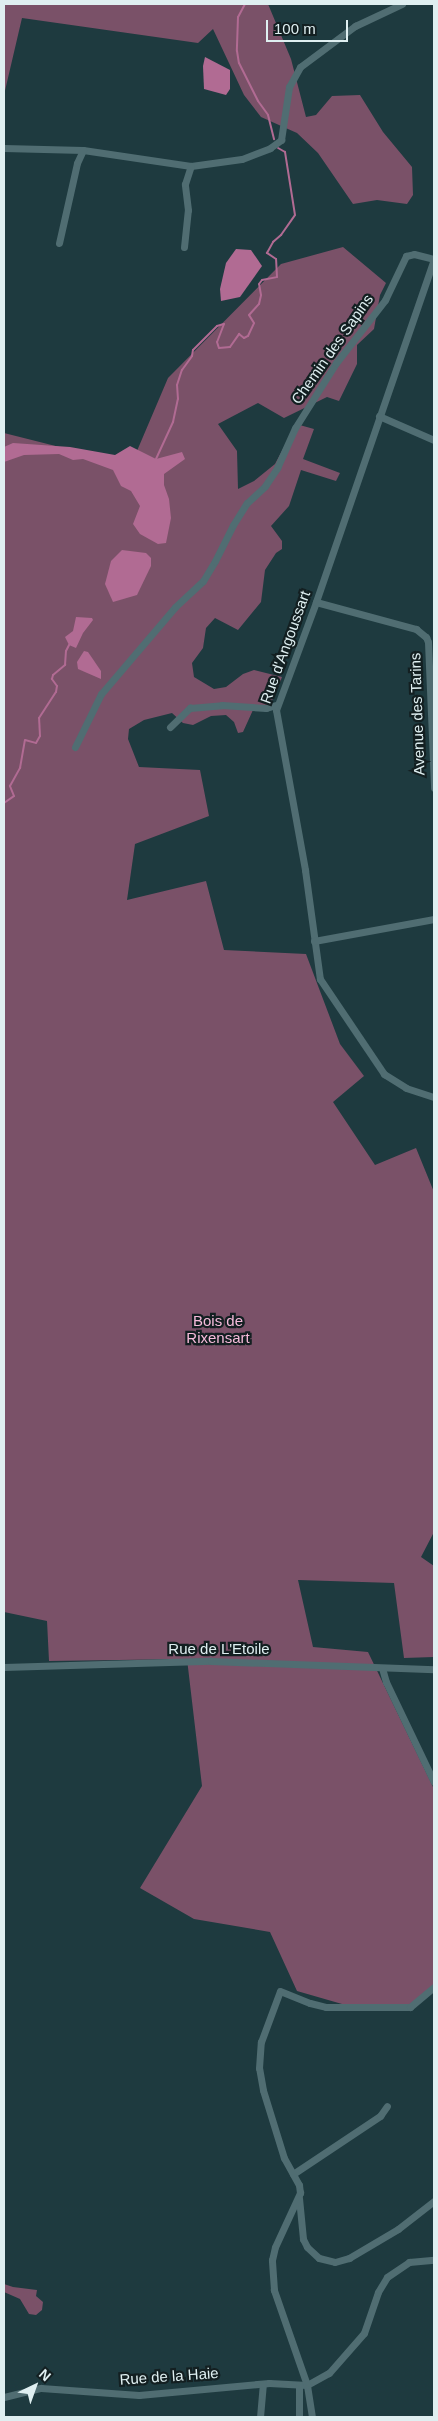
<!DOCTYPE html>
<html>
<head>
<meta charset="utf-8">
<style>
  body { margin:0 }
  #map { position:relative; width:438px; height:2421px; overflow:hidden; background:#1e3a3f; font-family:Arial,sans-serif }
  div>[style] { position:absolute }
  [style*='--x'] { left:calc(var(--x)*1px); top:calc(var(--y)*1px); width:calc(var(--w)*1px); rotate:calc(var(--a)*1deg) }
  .green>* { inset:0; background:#7a5168 }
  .water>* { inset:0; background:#b16b93 }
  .stream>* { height:2px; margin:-1px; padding:0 1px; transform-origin:1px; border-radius:1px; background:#b16b93 }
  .minor>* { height:7px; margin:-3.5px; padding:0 3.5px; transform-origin:3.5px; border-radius:3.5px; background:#506d72 }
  span { translate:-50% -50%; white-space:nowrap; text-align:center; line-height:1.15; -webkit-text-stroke:4.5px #131f21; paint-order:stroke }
  .street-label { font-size:15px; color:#dfeff1 }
  .park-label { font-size:15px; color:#f6bbdb }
  .frame { position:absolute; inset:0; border:5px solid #dfeff1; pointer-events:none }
  .north { position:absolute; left:10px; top:2361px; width:50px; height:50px; -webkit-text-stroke:4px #131f21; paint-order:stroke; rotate:42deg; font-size:14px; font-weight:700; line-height:20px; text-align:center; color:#dfeff1 }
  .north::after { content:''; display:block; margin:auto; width:18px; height:22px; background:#dfeff1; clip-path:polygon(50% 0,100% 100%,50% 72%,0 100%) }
  .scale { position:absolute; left:266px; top:20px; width:82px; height:22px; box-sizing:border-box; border:2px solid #dfeff1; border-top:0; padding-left:6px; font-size:15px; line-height:18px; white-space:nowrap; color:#dfeff1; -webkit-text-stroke:4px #131f21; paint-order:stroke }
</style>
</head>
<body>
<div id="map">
  <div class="green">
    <i style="clip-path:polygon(4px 4px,268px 4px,291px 59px,306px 117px,316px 115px,332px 96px,360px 95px,383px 132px,412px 167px,413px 195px,407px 204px,377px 200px,353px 204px,318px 153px,297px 133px,261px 117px,244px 95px,213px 29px,198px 43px,22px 18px,4px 95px)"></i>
    <i style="clip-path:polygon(343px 247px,386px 283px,380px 295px,374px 329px,357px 345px,357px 364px,339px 401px,327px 397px,284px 418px,258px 403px,218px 424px,237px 451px,238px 489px,254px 481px,275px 464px,296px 424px,314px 429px,303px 459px,340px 473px,336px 481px,301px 470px,289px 506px,271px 526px,282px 541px,282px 549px,276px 553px,265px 570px,261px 602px,238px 630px,215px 618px,206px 628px,203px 648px,192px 663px,194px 677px,214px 689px,226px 687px,243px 674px,254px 670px,282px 677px,274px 698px,265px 707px,253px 710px,243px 732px,238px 733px,234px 722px,226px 715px,211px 716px,193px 725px,183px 723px,172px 713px,144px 720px,129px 729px,128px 739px,139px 767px,200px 770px,209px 816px,135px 844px,127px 900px,206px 881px,224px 950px,306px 954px,340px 1044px,364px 1076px,333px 1102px,375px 1165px,416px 1148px,434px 1192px,434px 1532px,421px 1557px,434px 1566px,434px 1657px,404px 1658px,394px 1583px,298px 1580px,313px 1647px,368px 1652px,434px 1789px,434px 1987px,408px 2009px,342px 2004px,297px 1991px,270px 1932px,194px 1919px,140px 1888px,202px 1786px,187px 1659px,49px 1661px,47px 1621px,4px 1612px,4px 433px,131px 465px,168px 378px,281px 264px)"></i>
    <i style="clip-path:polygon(4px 2284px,13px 2287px,37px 2290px,36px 2296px,43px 2302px,42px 2310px,36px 2315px,29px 2314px,20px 2299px,4px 2292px)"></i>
  </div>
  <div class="water">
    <i style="clip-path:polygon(205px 57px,230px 70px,230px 89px,226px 95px,204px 89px,203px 66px)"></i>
    <i style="clip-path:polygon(236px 249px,251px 250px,262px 266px,240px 297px,221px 301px,220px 289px,226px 263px)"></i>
    <i style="clip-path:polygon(13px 443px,70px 447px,115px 455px,130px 446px,156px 459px,182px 452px,185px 459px,164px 474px,164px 485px,169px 499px,171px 518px,166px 543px,158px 544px,140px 534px,133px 524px,140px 506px,131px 491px,121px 486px,113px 470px,83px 459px,73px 460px,59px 454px,24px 455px,4px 462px,4px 447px)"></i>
    <i style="clip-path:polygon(122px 550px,146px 553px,151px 558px,151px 566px,137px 595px,113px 602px,105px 584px,111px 561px)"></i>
    <i style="clip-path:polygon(76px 617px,92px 618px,93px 620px,83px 633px,76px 648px,69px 645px,65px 637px,73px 631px)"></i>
    <i style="clip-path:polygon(84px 651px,88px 652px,101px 671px,101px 679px,78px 669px,77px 662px)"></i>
  </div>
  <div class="stream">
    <i style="--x:245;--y:4;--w:15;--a:118"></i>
    <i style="--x:238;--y:17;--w:34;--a:92"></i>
    <i style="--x:237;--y:51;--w:12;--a:81"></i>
    <i style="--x:239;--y:63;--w:42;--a:63.4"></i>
    <i style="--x:258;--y:101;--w:17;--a:54"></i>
    <i style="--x:268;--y:115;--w:25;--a:76"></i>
    <i style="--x:156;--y:459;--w:41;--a:-65.3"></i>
    <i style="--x:173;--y:422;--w:24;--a:-78"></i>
    <i style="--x:178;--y:399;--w:14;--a:-94"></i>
    <i style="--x:177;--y:385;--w:16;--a:-72"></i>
    <i style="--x:182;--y:370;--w:17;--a:-54"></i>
    <i style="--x:192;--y:356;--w:6;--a:-81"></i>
    <i style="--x:193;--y:350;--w:34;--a:-45"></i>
    <i style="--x:217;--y:326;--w:7;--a:-16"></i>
    <i style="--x:224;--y:324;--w:19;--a:111"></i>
    <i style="--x:217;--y:342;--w:6;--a:72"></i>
    <i style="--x:219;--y:348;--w:11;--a:-5"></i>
    <i style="--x:230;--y:347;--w:16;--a:-55"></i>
    <i style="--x:239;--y:334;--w:6;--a:39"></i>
    <i style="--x:244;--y:338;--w:4;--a:-27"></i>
    <i style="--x:248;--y:336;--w:14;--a:-65"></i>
    <i style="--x:254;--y:323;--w:9;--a:-122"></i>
    <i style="--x:249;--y:315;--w:15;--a:-48"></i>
    <i style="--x:259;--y:304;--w:9;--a:-77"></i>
    <i style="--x:261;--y:295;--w:11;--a:-100"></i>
    <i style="--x:259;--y:284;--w:5;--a:-53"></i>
    <i style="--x:262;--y:280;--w:15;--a:-11"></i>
    <i style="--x:277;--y:277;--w:18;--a:-93"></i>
    <i style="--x:276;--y:259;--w:11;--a:-146"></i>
    <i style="--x:267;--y:253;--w:13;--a:-61"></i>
    <i style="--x:273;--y:242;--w:11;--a:-41"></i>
    <i style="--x:281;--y:235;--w:24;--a:-55"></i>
    <i style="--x:295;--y:215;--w:64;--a:-99"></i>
    <i style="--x:285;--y:152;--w:8;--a:-150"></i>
    <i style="--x:4;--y:803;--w:12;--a:-35"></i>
    <i style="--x:14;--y:796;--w:11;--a:-112"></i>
    <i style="--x:10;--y:786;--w:21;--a:-61"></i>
    <i style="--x:20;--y:768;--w:28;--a:-80"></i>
    <i style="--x:25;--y:740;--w:11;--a:15"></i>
    <i style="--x:36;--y:743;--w:8;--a:-60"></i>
    <i style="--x:40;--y:736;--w:18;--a:-93"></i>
    <i style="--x:39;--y:718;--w:31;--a:-57"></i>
    <i style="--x:56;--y:692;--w:6;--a:-81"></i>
    <i style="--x:57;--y:686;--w:9;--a:-126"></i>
    <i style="--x:52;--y:679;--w:4;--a:-76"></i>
    <i style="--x:53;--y:675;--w:16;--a:-40"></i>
    <i style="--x:65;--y:665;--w:14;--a:-86"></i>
    <i style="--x:66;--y:651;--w:7;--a:-63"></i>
    <i style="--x:4;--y:815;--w:4;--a:90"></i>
  </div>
  <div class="minor">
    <i style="--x:4;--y:148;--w:79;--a:1.5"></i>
    <i style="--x:83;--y:150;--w:109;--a:8.4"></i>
    <i style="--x:191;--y:166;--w:51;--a:-7.8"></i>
    <i style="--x:242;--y:159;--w:30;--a:-21"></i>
    <i style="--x:270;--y:148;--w:14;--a:-36"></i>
    <i style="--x:281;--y:140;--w:54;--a:-81.4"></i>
    <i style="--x:289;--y:87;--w:23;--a:-61"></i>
    <i style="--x:300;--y:67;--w:69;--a:-36.7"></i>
    <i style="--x:355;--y:26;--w:52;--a:-25.1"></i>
    <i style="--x:59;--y:243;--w:82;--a:-77.3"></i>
    <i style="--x:77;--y:163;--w:14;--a:-65"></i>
    <i style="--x:184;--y:247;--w:37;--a:-84"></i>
    <i style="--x:188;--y:210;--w:26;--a:-97"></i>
    <i style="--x:185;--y:184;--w:19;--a:-72"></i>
    <i style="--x:434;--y:259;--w:363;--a:109"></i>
    <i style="--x:316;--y:602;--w:115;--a:110.3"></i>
    <i style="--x:276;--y:710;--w:163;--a:79.7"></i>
    <i style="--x:305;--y:870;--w:110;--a:82.2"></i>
    <i style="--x:320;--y:979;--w:115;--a:56"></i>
    <i style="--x:384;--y:1074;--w:26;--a:32"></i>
    <i style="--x:406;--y:1088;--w:29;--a:18"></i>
    <i style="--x:379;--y:416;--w:60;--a:23.6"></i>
    <i style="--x:316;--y:602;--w:104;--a:15.1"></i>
    <i style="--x:416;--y:629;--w:13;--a:39"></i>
    <i style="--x:426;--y:637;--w:5;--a:68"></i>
    <i style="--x:428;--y:642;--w:146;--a:87.6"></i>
    <i style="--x:170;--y:727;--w:28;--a:-44"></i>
    <i style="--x:190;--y:708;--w:32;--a:-5"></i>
    <i style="--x:222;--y:705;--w:44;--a:3.9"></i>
    <i style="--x:266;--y:708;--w:10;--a:-17"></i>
    <i style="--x:75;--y:747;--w:59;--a:-63.9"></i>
    <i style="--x:101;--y:694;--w:114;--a:-49.6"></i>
    <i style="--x:175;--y:607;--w:38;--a:-43"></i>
    <i style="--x:203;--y:581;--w:23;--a:-59"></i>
    <i style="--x:215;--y:561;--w:40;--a:-63.4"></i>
    <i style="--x:233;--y:525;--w:26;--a:-58"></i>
    <i style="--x:247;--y:503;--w:25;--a:-43"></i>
    <i style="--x:265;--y:486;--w:22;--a:-56"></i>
    <i style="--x:277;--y:468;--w:44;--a:-65.8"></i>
    <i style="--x:295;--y:428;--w:77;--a:-57.8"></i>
    <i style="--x:336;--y:363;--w:80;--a:-52.1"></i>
    <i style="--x:385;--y:300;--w:49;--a:-64.5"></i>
    <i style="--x:406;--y:256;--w:8;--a:-14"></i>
    <i style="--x:414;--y:254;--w:21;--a:14"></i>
    <i style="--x:314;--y:941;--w:122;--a:-10.4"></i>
    <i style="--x:4;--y:1667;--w:207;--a:-1.7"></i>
    <i style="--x:211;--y:1661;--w:223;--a:2.1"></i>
    <i style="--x:382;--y:1668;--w:15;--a:74"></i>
    <i style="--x:386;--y:1682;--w:111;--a:64.4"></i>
    <i style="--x:293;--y:2174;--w:105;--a:-33.7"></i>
    <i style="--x:380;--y:2116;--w:12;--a:-55"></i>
    <i style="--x:299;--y:2198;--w:41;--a:84.4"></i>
    <i style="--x:303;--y:2239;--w:9;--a:63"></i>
    <i style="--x:307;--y:2247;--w:16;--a:43"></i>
    <i style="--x:319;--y:2258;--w:16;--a:14"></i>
    <i style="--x:335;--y:2262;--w:15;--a:-16"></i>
    <i style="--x:349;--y:2258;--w:57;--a:-30.6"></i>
    <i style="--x:398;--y:2229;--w:46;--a:-37.9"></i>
    <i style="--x:4;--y:2397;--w:38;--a:-14"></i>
    <i style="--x:41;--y:2388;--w:98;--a:4.1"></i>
    <i style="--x:139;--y:2395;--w:131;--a:-5.3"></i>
    <i style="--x:269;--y:2383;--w:38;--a:3"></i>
    <i style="--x:307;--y:2385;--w:25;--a:-29"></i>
    <i style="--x:329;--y:2373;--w:53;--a:-48.8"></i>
    <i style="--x:364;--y:2333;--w:43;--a:-71.1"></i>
    <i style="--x:378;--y:2292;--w:17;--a:-59"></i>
    <i style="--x:387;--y:2277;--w:27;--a:-34"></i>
    <i style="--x:409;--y:2262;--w:25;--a:-5"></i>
    <i style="--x:260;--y:2417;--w:33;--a:-85"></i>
    <i style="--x:299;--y:2417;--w:32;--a:-90"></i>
    <i style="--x:312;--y:2417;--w:32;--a:-99"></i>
    <i style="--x:307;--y:2385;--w:101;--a:-109.2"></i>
    <i style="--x:274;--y:2290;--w:30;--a:-94"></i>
    <i style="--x:272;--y:2260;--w:13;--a:-77"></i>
    <i style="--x:275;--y:2247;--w:60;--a:-65.2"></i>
    <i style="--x:300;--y:2193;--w:8;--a:-97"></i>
    <i style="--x:299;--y:2185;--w:31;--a:-119"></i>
    <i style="--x:284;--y:2158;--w:71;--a:-107.2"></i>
    <i style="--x:263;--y:2090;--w:22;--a:-100"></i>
    <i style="--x:259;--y:2068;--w:26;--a:-86"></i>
    <i style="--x:261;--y:2042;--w:54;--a:-69.6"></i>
    <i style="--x:280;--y:1991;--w:32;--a:22"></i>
    <i style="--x:310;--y:2003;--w:16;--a:14"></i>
    <i style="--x:326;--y:2007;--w:84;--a:0"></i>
    <i style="--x:410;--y:2007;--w:31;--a:-40"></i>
  </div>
  <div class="street-label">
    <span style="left:332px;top:349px;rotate:-55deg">Chemin des Sapins</span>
    <span style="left:285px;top:647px;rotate:-70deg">Rue d'Angoussart</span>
    <span style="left:417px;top:714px;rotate:-92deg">Avenue des Tarins</span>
    <span style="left:219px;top:1649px">Rue de L'Etoile</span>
    <span style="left:169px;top:2376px;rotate:-4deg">Rue de la Haie</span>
  </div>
  <div class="park-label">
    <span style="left:218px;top:1329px">Bois de<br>Rixensart</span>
  </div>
  <div class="frame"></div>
  <div class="north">N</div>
  <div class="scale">100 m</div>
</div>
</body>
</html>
